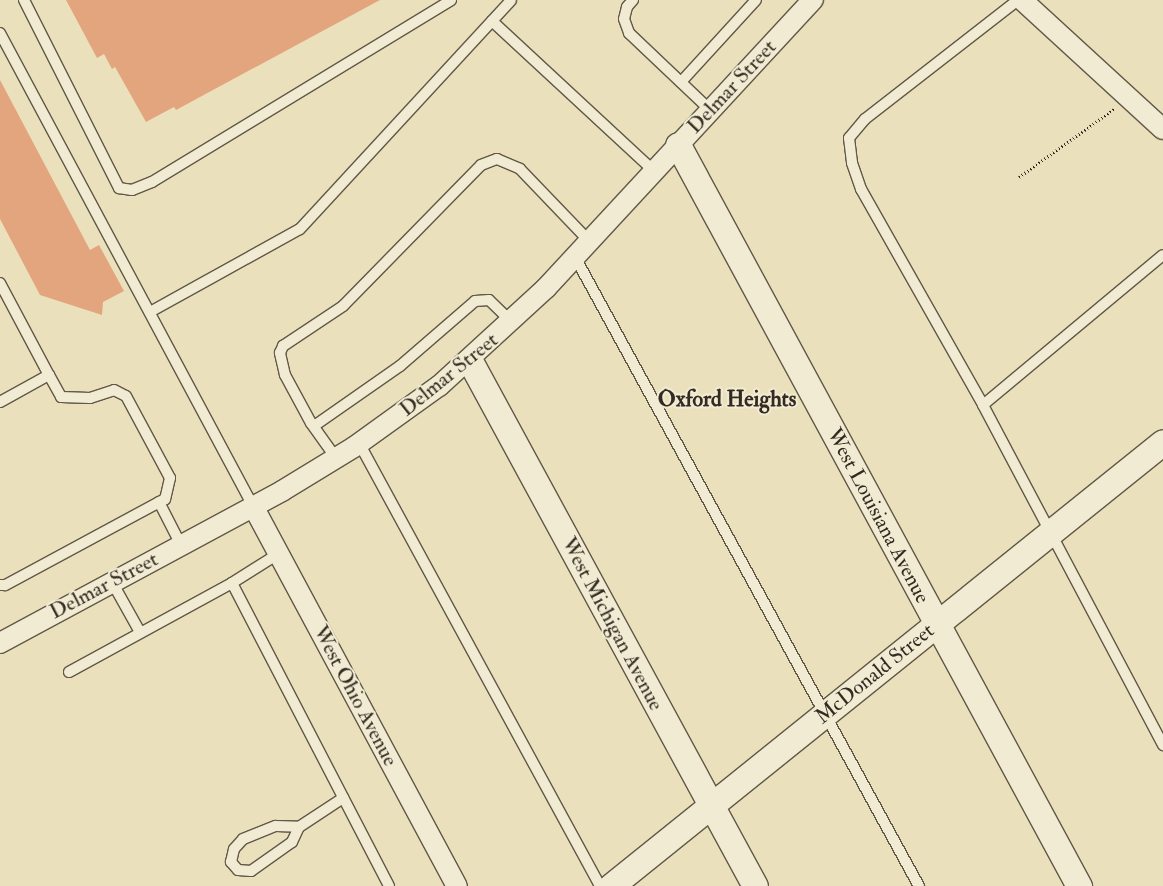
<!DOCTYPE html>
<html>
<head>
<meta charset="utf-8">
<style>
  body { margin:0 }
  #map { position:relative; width:1163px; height:886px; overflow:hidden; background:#ebe0bc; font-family:"IM FELL Double Pica",serif }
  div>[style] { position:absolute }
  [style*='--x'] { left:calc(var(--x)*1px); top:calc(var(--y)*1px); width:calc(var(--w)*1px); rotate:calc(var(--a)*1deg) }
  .building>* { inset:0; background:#e3a57d }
  .path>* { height:3px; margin-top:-1.5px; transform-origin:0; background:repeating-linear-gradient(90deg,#332b21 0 1px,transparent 0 3.5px) }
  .roads { filter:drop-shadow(1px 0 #615848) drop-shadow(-1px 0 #615848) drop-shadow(0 1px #615848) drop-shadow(0 -1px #615848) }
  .service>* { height:10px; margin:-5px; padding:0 5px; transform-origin:5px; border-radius:5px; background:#f2ebd3 }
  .minor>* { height:20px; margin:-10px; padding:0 10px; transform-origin:10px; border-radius:10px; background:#f2ebd3 }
  .tertiary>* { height:25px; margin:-12.5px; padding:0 12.5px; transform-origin:12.5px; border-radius:12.5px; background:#f2ebd3 }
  span { translate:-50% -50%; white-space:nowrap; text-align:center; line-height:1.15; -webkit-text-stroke:4px #f2ebd3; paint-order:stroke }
  .street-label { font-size:21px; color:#332b21 }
  .neighbourhood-label { font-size:22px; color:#332b21; font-weight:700 }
</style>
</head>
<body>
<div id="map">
  <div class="building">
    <i style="clip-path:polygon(66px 0,380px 0,176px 110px,174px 107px,146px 122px,115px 67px,112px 69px,104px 54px,97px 58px)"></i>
    <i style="clip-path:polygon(0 80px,90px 250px,99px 245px,124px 291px,103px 302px,102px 315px,40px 295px,0 219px)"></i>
  </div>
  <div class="path">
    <i style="--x:1019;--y:177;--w:117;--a:-35.6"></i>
  </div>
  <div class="roads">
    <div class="service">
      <i style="--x:24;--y:0;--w:211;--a:63.2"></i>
      <i style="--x:119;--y:188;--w:13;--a:9"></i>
      <i style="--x:132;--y:190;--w:22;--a:-22"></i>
      <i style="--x:152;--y:182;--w:350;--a:-31.3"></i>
      <i style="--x:633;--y:0;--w:9;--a:131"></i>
      <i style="--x:627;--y:7;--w:12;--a:104"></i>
      <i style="--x:624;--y:19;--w:15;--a:70"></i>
      <i style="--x:629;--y:33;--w:112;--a:43.5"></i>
      <i style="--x:1018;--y:0;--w:194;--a:142.1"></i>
      <i style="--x:865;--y:119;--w:25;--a:130"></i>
      <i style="--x:849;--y:138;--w:25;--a:83"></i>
      <i style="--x:852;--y:163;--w:28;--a:71"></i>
      <i style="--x:861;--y:189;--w:248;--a:60.5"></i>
      <i style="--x:983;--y:405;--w:385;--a:62.1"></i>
      <i style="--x:492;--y:21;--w:219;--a:42.8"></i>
      <i style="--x:0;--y:33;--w:536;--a:61.86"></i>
      <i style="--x:681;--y:82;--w:111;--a:-47.6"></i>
      <i style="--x:575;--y:257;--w:717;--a:61.33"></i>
      <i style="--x:0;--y:283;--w:104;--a:62"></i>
      <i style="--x:150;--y:312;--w:171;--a:-29"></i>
      <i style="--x:300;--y:229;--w:311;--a:-47.3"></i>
      <i style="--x:0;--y:402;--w:56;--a:-28.9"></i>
      <i style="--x:49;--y:375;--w:25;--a:61"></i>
      <i style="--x:61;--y:397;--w:29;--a:2"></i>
      <i style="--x:90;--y:398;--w:25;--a:-18"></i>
      <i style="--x:114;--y:390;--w:13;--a:27"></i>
      <i style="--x:126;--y:396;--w:93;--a:61.8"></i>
      <i style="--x:170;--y:478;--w:22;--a:103"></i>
      <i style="--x:165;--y:499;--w:182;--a:151.7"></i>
      <i style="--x:5;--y:585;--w:5;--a:180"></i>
      <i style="--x:983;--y:405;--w:234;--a:-39.8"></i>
      <i style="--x:314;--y:426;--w:105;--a:-34.9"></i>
      <i style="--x:400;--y:366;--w:99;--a:-40.9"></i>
      <i style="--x:475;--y:301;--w:14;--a:-4"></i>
      <i style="--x:489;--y:300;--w:32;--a:44"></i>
      <i style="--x:359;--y:443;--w:504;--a:61.45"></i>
      <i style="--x:336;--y:458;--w:43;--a:-125.5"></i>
      <i style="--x:311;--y:423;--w:55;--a:-118.4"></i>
      <i style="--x:285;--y:375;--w:23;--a:-103"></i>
      <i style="--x:280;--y:353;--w:8;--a:-67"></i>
      <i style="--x:283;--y:346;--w:72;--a:-33.7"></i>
      <i style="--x:343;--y:306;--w:197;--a:-45.6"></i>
      <i style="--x:481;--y:165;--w:17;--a:-21"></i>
      <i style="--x:497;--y:159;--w:25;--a:23"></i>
      <i style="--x:520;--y:169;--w:100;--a:46.2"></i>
      <i style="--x:159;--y:502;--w:48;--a:62.9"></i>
      <i style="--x:278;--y:554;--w:54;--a:147.8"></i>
      <i style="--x:232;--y:583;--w:341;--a:62.6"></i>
      <i style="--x:112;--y:582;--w:57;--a:60.8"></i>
      <i style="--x:69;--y:672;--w:186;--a:-28.6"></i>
      <i style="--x:299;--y:827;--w:17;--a:115"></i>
      <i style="--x:292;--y:842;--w:50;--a:144.7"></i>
      <i style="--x:251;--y:871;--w:13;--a:-176"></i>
      <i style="--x:238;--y:870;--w:11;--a:-131"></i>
      <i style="--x:231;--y:862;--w:13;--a:-77"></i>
      <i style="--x:234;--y:849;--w:13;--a:-48"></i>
      <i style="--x:243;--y:839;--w:35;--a:-22"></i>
      <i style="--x:276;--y:826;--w:23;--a:2"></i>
      <i style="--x:299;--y:827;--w:53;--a:-33.4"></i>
    </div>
    <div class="minor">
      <i style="--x:1022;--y:0;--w:191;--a:42.5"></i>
      <i style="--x:253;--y:506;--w:431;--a:61.8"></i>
      <i style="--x:0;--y:643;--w:320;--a:-28.3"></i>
      <i style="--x:282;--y:491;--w:84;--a:-31.4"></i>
      <i style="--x:354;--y:447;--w:105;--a:-35.7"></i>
      <i style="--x:439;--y:386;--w:145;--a:-42.5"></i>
      <i style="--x:546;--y:288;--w:393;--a:-47.2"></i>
    </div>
    <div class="tertiary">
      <i style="--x:678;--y:145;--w:843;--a:61.58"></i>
      <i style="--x:470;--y:361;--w:597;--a:61.5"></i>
      <i style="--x:611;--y:886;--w:708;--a:-38.81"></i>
    </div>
  </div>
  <div class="street-label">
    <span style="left:732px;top:87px;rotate:-47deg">Delmar Street</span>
    <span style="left:449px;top:375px;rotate:-39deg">Delmar Street</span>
    <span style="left:878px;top:516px;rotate:62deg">West Louisiana Avenue</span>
    <span style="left:104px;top:586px;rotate:-28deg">Delmar Street</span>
    <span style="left:612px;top:624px;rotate:62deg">West Michigan Avenue</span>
    <span style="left:875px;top:674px;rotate:-39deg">McDonald Street</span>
    <span style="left:355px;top:696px;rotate:62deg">West Ohio Avenue</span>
  </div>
  <div class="neighbourhood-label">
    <span style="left:727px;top:400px">Oxford Heights</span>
  </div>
</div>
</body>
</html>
